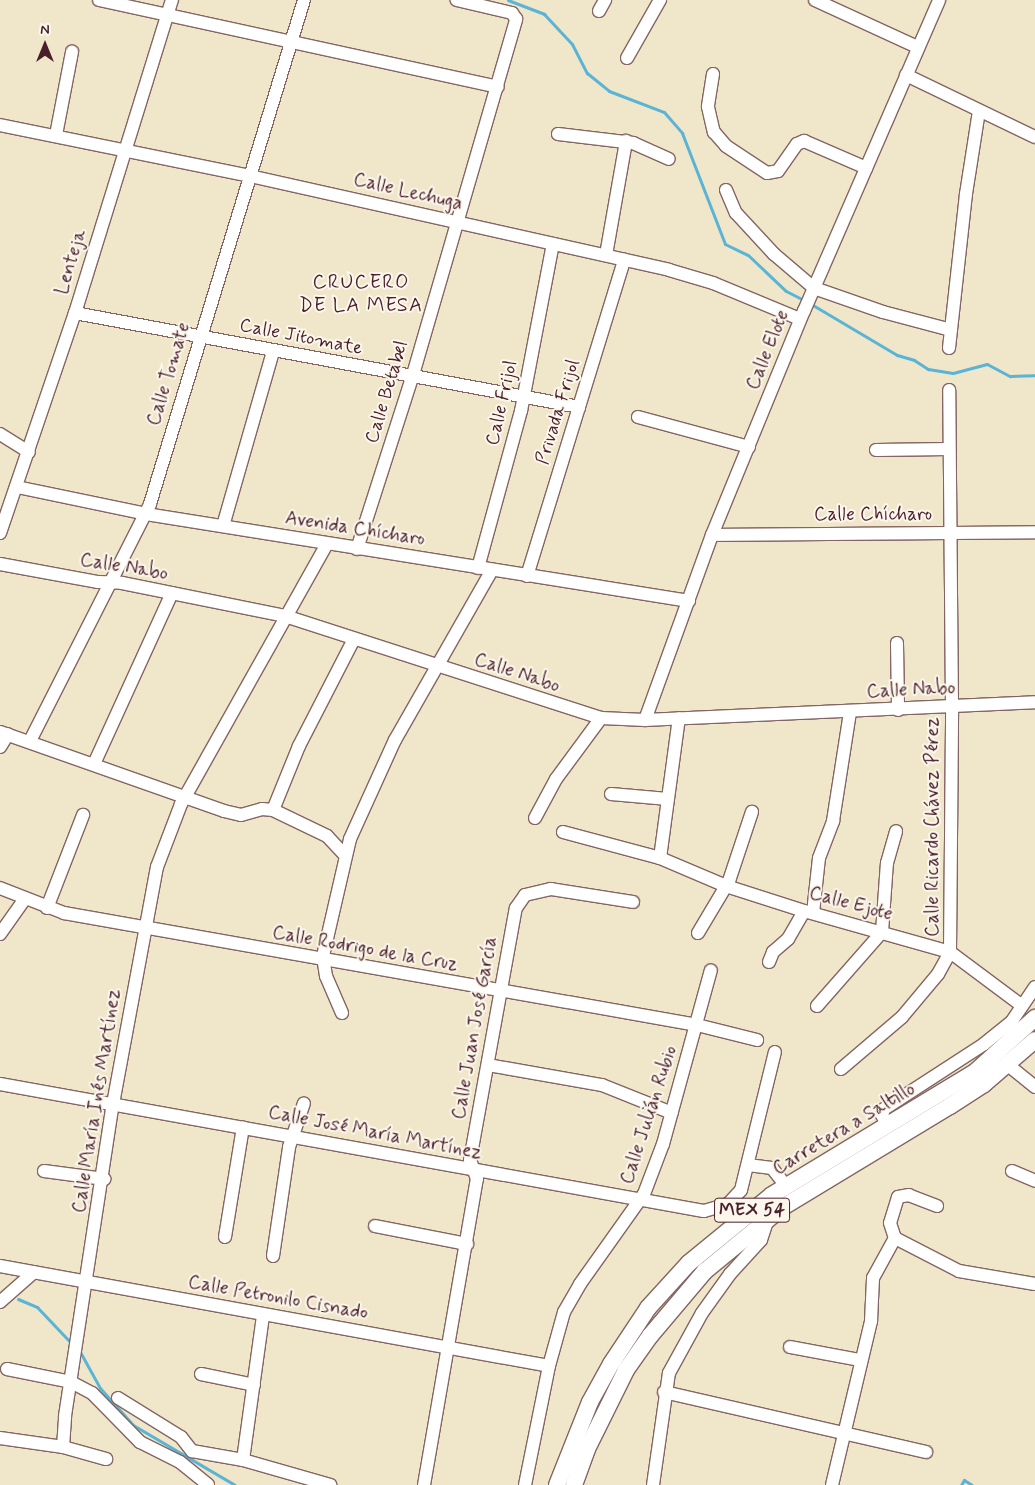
<!DOCTYPE html>
<html>
<head>
<meta charset="utf-8">
<style>
  body { margin:0 }
  #map { position:relative; width:1035px; height:1485px; overflow:hidden; background:#f0e6ca; font-family:Mynerve,sans-serif }
  div>[style] { position:absolute }
  [style*='--x'] { left:calc(var(--x)*1px); top:calc(var(--y)*1px); width:calc(var(--w)*1px); rotate:calc(var(--a)*1deg) }
  .stream>* { height:3px; margin:-1.5px; padding:0 1.5px; transform-origin:1.5px; border-radius:1.5px; background:#59b4d6 }
  .roads { filter:drop-shadow(1px 0 #846563) drop-shadow(-1px 0 #846563) drop-shadow(0 1px #846563) drop-shadow(0 -1px #846563) }
  .minor>* { height:12px; margin:-6px; padding:0 6px; transform-origin:6px; border-radius:6px; background:#fff }
  .major>* { height:16px; margin:-8px; padding:0 8px; transform-origin:8px; border-radius:8px; background:#fff }
  span { translate:-50% -50%; white-space:nowrap; text-align:center; line-height:1.15; -webkit-text-stroke:4px #fbf7ec; paint-order:stroke }
  .shield-label span { padding:1px 4px; background:#fbf7ec; border:1px solid; border-radius:4px; -webkit-text-stroke-width:0 }
  .shield-label { font-size:18px; color:#4a1f2b; font-weight:700 }
  .street-label { font-size:19px; color:#4a1f2b }
  .neighbourhood-label { font-size:20px; color:#4a1f2b; letter-spacing:1px }
  .north { position:absolute; left:20px; top:20px; width:50px; height:50px; -webkit-text-stroke:4px #fbf7ec; paint-order:stroke; rotate:0deg; font-size:14px; font-weight:700; line-height:20px; text-align:center; color:#4a1f2b }
  .north::after { content:''; display:block; margin:auto; width:18px; height:22px; background:#4a1f2b; clip-path:polygon(50% 0,100% 100%,50% 72%,0 100%) }
</style>
</head>
<body>
<div id="map">
  <div class="stream">
    <i style="--x:508;--y:0;--w:39;--a:21"></i>
    <i style="--x:544;--y:14;--w:41;--a:47"></i>
    <i style="--x:572;--y:44;--w:33;--a:63"></i>
    <i style="--x:587;--y:73;--w:28;--a:39"></i>
    <i style="--x:609;--y:91;--w:59;--a:20.9"></i>
    <i style="--x:664;--y:112;--w:28;--a:49"></i>
    <i style="--x:682;--y:133;--w:119;--a:68.8"></i>
    <i style="--x:725;--y:244;--w:25;--a:26"></i>
    <i style="--x:748;--y:255;--w:52;--a:43.5"></i>
    <i style="--x:786;--y:291;--w:22;--a:27"></i>
    <i style="--x:811;--y:304;--w:100;--a:30.7"></i>
    <i style="--x:897;--y:355;--w:18;--a:16"></i>
    <i style="--x:914;--y:360;--w:17;--a:33"></i>
    <i style="--x:928;--y:369;--w:25;--a:9"></i>
    <i style="--x:953;--y:373;--w:35;--a:-15"></i>
    <i style="--x:987;--y:364;--w:26;--a:28"></i>
    <i style="--x:1010;--y:376;--w:25;--a:-2"></i>
    <i style="--x:18;--y:1299;--w:21;--a:23"></i>
    <i style="--x:37;--y:1307;--w:51;--a:46.6"></i>
    <i style="--x:79;--y:1350;--w:43;--a:61.1"></i>
    <i style="--x:100;--y:1388;--w:50;--a:48.3"></i>
    <i style="--x:133;--y:1425;--w:118;--a:30.5"></i>
    <i style="--x:961;--y:1485;--w:6;--a:-59"></i>
    <i style="--x:964;--y:1480;--w:9;--a:32"></i>
  </div>
  <div class="roads">
    <div class="minor">
      <i style="--x:99;--y:0;--w:408;--a:12.3"></i>
      <i style="--x:815;--y:0;--w:112;--a:24.7"></i>
      <i style="--x:599;--y:11;--w:13;--a:-61"></i>
      <i style="--x:627;--y:58;--w:67;--a:-60.4"></i>
      <i style="--x:713;--y:74;--w:33;--a:99"></i>
      <i style="--x:708;--y:107;--w:26;--a:77"></i>
      <i style="--x:714;--y:132;--w:18;--a:49"></i>
      <i style="--x:726;--y:146;--w:49;--a:33.4"></i>
      <i style="--x:767;--y:173;--w:11;--a:-10"></i>
      <i style="--x:778;--y:171;--w:33;--a:-55"></i>
      <i style="--x:797;--y:144;--w:8;--a:-23"></i>
      <i style="--x:804;--y:141;--w:68;--a:23.5"></i>
      <i style="--x:906;--y:75;--w:143;--a:25.7"></i>
      <i style="--x:0;--y:125;--w:255;--a:11.5"></i>
      <i style="--x:250;--y:176;--w:429;--a:12.6"></i>
      <i style="--x:669;--y:270;--w:46;--a:16.5"></i>
      <i style="--x:713;--y:283;--w:94;--a:22.5"></i>
      <i style="--x:558;--y:134;--w:76;--a:6.8"></i>
      <i style="--x:633;--y:143;--w:39;--a:24"></i>
      <i style="--x:56;--y:135;--w:85;--a:-79.1"></i>
      <i style="--x:726;--y:190;--w:25;--a:67"></i>
      <i style="--x:736;--y:213;--w:56;--a:47.2"></i>
      <i style="--x:774;--y:254;--w:52;--a:40.4"></i>
      <i style="--x:814;--y:288;--w:73;--a:19.2"></i>
      <i style="--x:883;--y:312;--w:70;--a:14.8"></i>
      <i style="--x:606;--y:255;--w:116;--a:-80"></i>
      <i style="--x:75;--y:313;--w:513;--a:10.56"></i>
      <i style="--x:949;--y:348;--w:155;--a:-83.7"></i>
      <i style="--x:966;--y:194;--w:84;--a:-81.1"></i>
      <i style="--x:638;--y:417;--w:115;--a:15.1"></i>
      <i style="--x:0;--y:434;--w:34;--a:32"></i>
      <i style="--x:876;--y:450;--w:73;--a:-0.8"></i>
      <i style="--x:17;--y:487;--w:132;--a:11.8"></i>
      <i style="--x:146;--y:514;--w:550;--a:9.1"></i>
      <i style="--x:223;--y:526;--w:181;--a:-74"></i>
      <i style="--x:0;--y:533;--w:232;--a:-71.2"></i>
      <i style="--x:75;--y:313;--w:328;--a:-72.8"></i>
      <i style="--x:712;--y:535;--w:323;--a:-0.5"></i>
      <i style="--x:357;--y:549;--w:180;--a:-72.2"></i>
      <i style="--x:412;--y:378;--w:374;--a:-73.8"></i>
      <i style="--x:516;--y:19;--w:7;--a:-124"></i>
      <i style="--x:512;--y:13;--w:57;--a:-166.7"></i>
      <i style="--x:0;--y:564;--w:100;--a:10.4"></i>
      <i style="--x:98;--y:582;--w:24;--a:2"></i>
      <i style="--x:122;--y:583;--w:166;--a:11.4"></i>
      <i style="--x:285;--y:616;--w:332;--a:17.9"></i>
      <i style="--x:601;--y:718;--w:44;--a:2.6"></i>
      <i style="--x:645;--y:720;--w:390;--a:-2.6"></i>
      <i style="--x:478;--y:568;--w:163;--a:-74.7"></i>
      <i style="--x:521;--y:411;--w:170;--a:-79.2"></i>
      <i style="--x:527;--y:576;--w:331;--a:-72.9"></i>
      <i style="--x:897;--y:643;--w:67;--a:89.1"></i>
      <i style="--x:645;--y:720;--w:197;--a:-70.1"></i>
      <i style="--x:712;--y:535;--w:242;--a:-67.7"></i>
      <i style="--x:804;--y:311;--w:339;--a:-66.5"></i>
      <i style="--x:0;--y:732;--w:238;--a:19.4"></i>
      <i style="--x:224;--y:811;--w:17;--a:13"></i>
      <i style="--x:241;--y:815;--w:22;--a:-16"></i>
      <i style="--x:262;--y:809;--w:11;--a:5"></i>
      <i style="--x:273;--y:810;--w:60;--a:25.7"></i>
      <i style="--x:327;--y:836;--w:26;--a:47"></i>
      <i style="--x:30;--y:741;--w:266;--a:-63.1"></i>
      <i style="--x:150;--y:504;--w:527;--a:-73.01"></i>
      <i style="--x:0;--y:747;--w:15;--a:-58"></i>
      <i style="--x:94;--y:764;--w:188;--a:-65.5"></i>
      <i style="--x:611;--y:794;--w:57;--a:5"></i>
      <i style="--x:273;--y:810;--w:69;--a:-67.9"></i>
      <i style="--x:299;--y:746;--w:120;--a:-62.8"></i>
      <i style="--x:535;--y:818;--w:44;--a:-61.7"></i>
      <i style="--x:556;--y:779;--w:76;--a:-53.6"></i>
      <i style="--x:563;--y:832;--w:100;--a:15"></i>
      <i style="--x:660;--y:858;--w:72;--a:23"></i>
      <i style="--x:726;--y:886;--w:82;--a:17.8"></i>
      <i style="--x:804;--y:911;--w:152;--a:15.7"></i>
      <i style="--x:950;--y:952;--w:89;--a:36.7"></i>
      <i style="--x:660;--y:858;--w:141;--a:-82.3"></i>
      <i style="--x:0;--y:888;--w:69;--a:21.3"></i>
      <i style="--x:64;--y:913;--w:643;--a:10.03"></i>
      <i style="--x:697;--y:1025;--w:62;--a:14"></i>
      <i style="--x:47;--y:908;--w:100;--a:-68.8"></i>
      <i style="--x:813;--y:913;--w:55;--a:-83.8"></i>
      <i style="--x:819;--y:858;--w:40;--a:-69"></i>
      <i style="--x:833;--y:821;--w:110;--a:-81.1"></i>
      <i style="--x:698;--y:933;--w:61;--a:-59.2"></i>
      <i style="--x:729;--y:881;--w:73;--a:-71.6"></i>
      <i style="--x:0;--y:934;--w:42;--a:-54.8"></i>
      <i style="--x:769;--y:962;--w:11;--a:-68"></i>
      <i style="--x:773;--y:952;--w:20;--a:-41"></i>
      <i style="--x:788;--y:939;--w:32;--a:-60"></i>
      <i style="--x:817;--y:1006;--w:98;--a:-48.7"></i>
      <i style="--x:882;--y:932;--w:69;--a:-85.9"></i>
      <i style="--x:887;--y:863;--w:33;--a:-74"></i>
      <i style="--x:342;--y:1013;--w:40;--a:-113.4"></i>
      <i style="--x:326;--y:976;--w:20;--a:-99"></i>
      <i style="--x:323;--y:956;--w:120;--a:-77"></i>
      <i style="--x:350;--y:839;--w:109;--a:-65.6"></i>
      <i style="--x:395;--y:740;--w:196;--a:-60.3"></i>
      <i style="--x:488;--y:1065;--w:116;--a:10"></i>
      <i style="--x:602;--y:1085;--w:75;--a:21.8"></i>
      <i style="--x:1008;--y:1065;--w:35;--a:39"></i>
      <i style="--x:841;--y:1069;--w:80;--a:-40.4"></i>
      <i style="--x:902;--y:1017;--w:56;--a:-50.1"></i>
      <i style="--x:938;--y:974;--w:25;--a:-61"></i>
      <i style="--x:950;--y:952;--w:245;--a:-89.5"></i>
      <i style="--x:952;--y:707;--w:317;--a:-90.5"></i>
      <i style="--x:0;--y:1084;--w:715;--a:10.23"></i>
      <i style="--x:704;--y:1211;--w:25;--a:-16"></i>
      <i style="--x:728;--y:1204;--w:19;--a:-47"></i>
      <i style="--x:741;--y:1190;--w:142;--a:-76.2"></i>
      <i style="--x:888;--y:1126;--w:13;--a:-119"></i>
      <i style="--x:882;--y:1115;--w:6;--a:-72"></i>
      <i style="--x:884;--y:1109;--w:119;--a:-33"></i>
      <i style="--x:984;--y:1044;--w:36;--a:-39"></i>
      <i style="--x:1012;--y:1021;--w:41;--a:-55.9"></i>
      <i style="--x:748;--y:1165;--w:24;--a:7"></i>
      <i style="--x:772;--y:1168;--w:23;--a:52"></i>
      <i style="--x:44;--y:1171;--w:61;--a:7.6"></i>
      <i style="--x:1012;--y:1171;--w:25;--a:23"></i>
      <i style="--x:937;--y:1206;--w:30;--a:-159"></i>
      <i style="--x:909;--y:1195;--w:11;--a:170"></i>
      <i style="--x:898;--y:1197;--w:27;--a:107"></i>
      <i style="--x:890;--y:1223;--w:16;--a:72"></i>
      <i style="--x:895;--y:1238;--w:72;--a:27.3"></i>
      <i style="--x:959;--y:1271;--w:77;--a:9.7"></i>
      <i style="--x:375;--y:1226;--w:94;--a:11.1"></i>
      <i style="--x:225;--y:1237;--w:111;--a:-80.7"></i>
      <i style="--x:273;--y:1256;--w:110;--a:-81.6"></i>
      <i style="--x:289;--y:1147;--w:46;--a:-71.2"></i>
      <i style="--x:0;--y:1266;--w:558;--a:10.32"></i>
      <i style="--x:0;--y:1302;--w:45;--a:-41.4"></i>
      <i style="--x:790;--y:1347;--w:71;--a:10.5"></i>
      <i style="--x:7;--y:1369;--w:65;--a:11.5"></i>
      <i style="--x:71;--y:1382;--w:24;--a:28"></i>
      <i style="--x:92;--y:1393;--w:69;--a:45.6"></i>
      <i style="--x:140;--y:1442;--w:45;--a:26.6"></i>
      <i style="--x:180;--y:1462;--w:36;--a:39"></i>
      <i style="--x:201;--y:1374;--w:54;--a:11.7"></i>
      <i style="--x:664;--y:1392;--w:269;--a:12.9"></i>
      <i style="--x:118;--y:1398;--w:74;--a:31.8"></i>
      <i style="--x:181;--y:1437;--w:18;--a:52"></i>
      <i style="--x:192;--y:1451;--w:52;--a:10"></i>
      <i style="--x:243;--y:1460;--w:91;--a:16"></i>
      <i style="--x:0;--y:1438;--w:64;--a:8.1"></i>
      <i style="--x:63;--y:1447;--w:45;--a:15.6"></i>
      <i style="--x:63;--y:1447;--w:31;--a:-86"></i>
      <i style="--x:65;--y:1416;--w:316;--a:-81.3"></i>
      <i style="--x:113;--y:1104;--w:241;--a:-79.5"></i>
      <i style="--x:157;--y:867;--w:67;--a:-69.1"></i>
      <i style="--x:181;--y:804;--w:298;--a:-60.7"></i>
      <i style="--x:243;--y:1460;--w:145;--a:-82.1"></i>
      <i style="--x:424;--y:1485;--w:311;--a:-80.2"></i>
      <i style="--x:477;--y:1179;--w:20;--a:-110"></i>
      <i style="--x:470;--y:1160;--w:256;--a:-79.7"></i>
      <i style="--x:516;--y:908;--w:16;--a:-55"></i>
      <i style="--x:525;--y:895;--w:27;--a:-13"></i>
      <i style="--x:551;--y:889;--w:83;--a:9"></i>
      <i style="--x:525;--y:1485;--w:121;--a:-78.6"></i>
      <i style="--x:549;--y:1366;--w:56;--a:-74.5"></i>
      <i style="--x:564;--y:1312;--w:32;--a:-60"></i>
      <i style="--x:580;--y:1284;--w:110;--a:-54.6"></i>
      <i style="--x:644;--y:1194;--w:53;--a:-69.2"></i>
      <i style="--x:663;--y:1144;--w:180;--a:-74.6"></i>
      <i style="--x:653;--y:1485;--w:113;--a:-81.9"></i>
      <i style="--x:669;--y:1373;--w:68;--a:-61.2"></i>
      <i style="--x:702;--y:1313;--w:48;--a:-54.3"></i>
      <i style="--x:730;--y:1274;--w:46;--a:-47.6"></i>
      <i style="--x:761;--y:1240;--w:23;--a:-72"></i>
      <i style="--x:832;--y:1485;--w:169;--a:-76.6"></i>
      <i style="--x:871;--y:1321;--w:43;--a:-87.3"></i>
      <i style="--x:873;--y:1278;--w:46;--a:-61.2"></i>
    </div>
    <div class="major">
      <i style="--x:557;--y:1485;--w:89;--a:-68.3"></i>
      <i style="--x:590;--y:1402;--w:43;--a:-61.1"></i>
      <i style="--x:611;--y:1364;--w:67;--a:-56.5"></i>
      <i style="--x:648;--y:1308;--w:61;--a:-47.7"></i>
      <i style="--x:689;--y:1263;--w:107;--a:-39.3"></i>
      <i style="--x:772;--y:1195;--w:237;--a:-31.2"></i>
      <i style="--x:975;--y:1072;--w:81;--a:-42"></i>
      <i style="--x:574;--y:1485;--w:38;--a:-70"></i>
      <i style="--x:587;--y:1449;--w:88;--a:-63.7"></i>
      <i style="--x:626;--y:1370;--w:42;--a:-54.8"></i>
      <i style="--x:650;--y:1336;--w:85;--a:-49.8"></i>
      <i style="--x:705;--y:1271;--w:101;--a:-39.4"></i>
      <i style="--x:783;--y:1207;--w:195;--a:-31.2"></i>
      <i style="--x:950;--y:1106;--w:40;--a:-32.9"></i>
      <i style="--x:984;--y:1084;--w:67;--a:-40.8"></i>
    </div>
  </div>
  <div class="shield-label">
    <span style="left:752px;top:1210px">MEX 54</span>
  </div>
  <div class="street-label">
    <span style="left:408px;top:192px;rotate:13deg">Calle Lechuga</span>
    <span style="left:71px;top:262px;rotate:-73deg">Lenteja</span>
    <span style="left:301px;top:337px;rotate:11deg">Calle Jitomate</span>
    <span style="left:768px;top:350px;rotate:-68deg">Calle Elote</span>
    <span style="left:169px;top:374px;rotate:-73deg">Calle Tomate</span>
    <span style="left:387px;top:392px;rotate:-73deg">Calle Betabel</span>
    <span style="left:502px;top:403px;rotate:-77deg">Calle Frijol</span>
    <span style="left:558px;top:412px;rotate:-73deg">Privada Frijol</span>
    <span style="left:873px;top:515px">Calle Chícharo</span>
    <span style="left:355px;top:529px;rotate:9deg">Avenida Chícharo</span>
    <span style="left:124px;top:567px;rotate:9deg">Calle Nabo</span>
    <span style="left:517px;top:673px;rotate:18deg">Calle Nabo</span>
    <span style="left:911px;top:690px;rotate:-3deg">Calle Nabo</span>
    <span style="left:933px;top:827px;rotate:-90deg">Calle Ricardo Chávez Pérez</span>
    <span style="left:851px;top:904px;rotate:15deg">Calle Ejote</span>
    <span style="left:365px;top:949px;rotate:10deg">Calle Rodrigo de la Cruz</span>
    <span style="left:475px;top:1028px;rotate:-80deg">Calle Juan José García</span>
    <span style="left:97px;top:1101px;rotate:-81deg">Calle María Inés Martínez</span>
    <span style="left:649px;top:1115px;rotate:-72deg">Calle Julián Rubio</span>
    <span style="left:844px;top:1129px;rotate:-31deg">Carretera a Saltillo</span>
    <span style="left:375px;top:1133px;rotate:11deg">Calle José María Martínez</span>
    <span style="left:278px;top:1298px;rotate:10deg">Calle Petronilo Cisnado</span>
  </div>
  <div class="neighbourhood-label">
    <span style="left:361px;top:294px">CRUCERO<br>DE LA MESA</span>
  </div>
  <div class="north">N</div>
</div>
</body>
</html>
